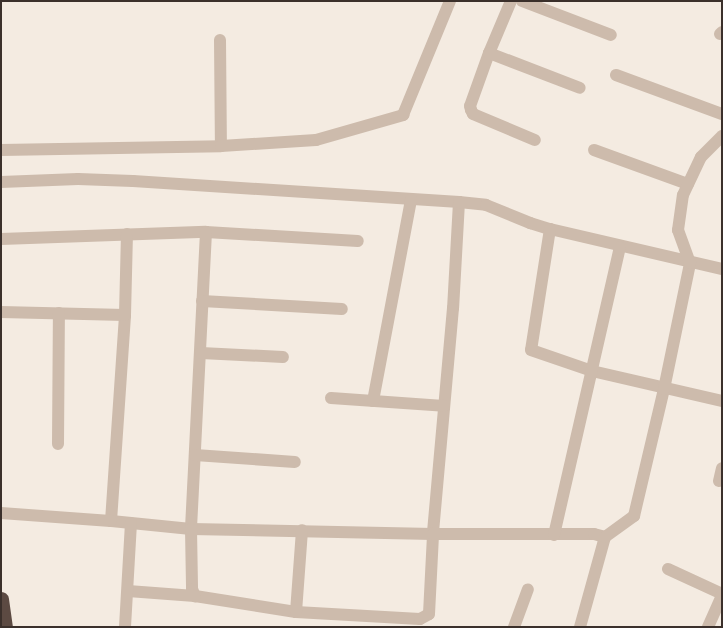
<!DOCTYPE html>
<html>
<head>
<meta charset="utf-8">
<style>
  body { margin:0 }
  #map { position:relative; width:723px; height:628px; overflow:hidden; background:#f4ebe1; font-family:"DejaVu Sans",sans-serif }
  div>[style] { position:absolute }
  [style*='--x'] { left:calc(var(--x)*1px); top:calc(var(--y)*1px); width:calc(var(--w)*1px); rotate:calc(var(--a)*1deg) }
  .street>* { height:12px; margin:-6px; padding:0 6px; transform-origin:6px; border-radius:6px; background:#cdbbac }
  .highway>* { height:15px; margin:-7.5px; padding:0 7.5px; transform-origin:7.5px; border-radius:7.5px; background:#5c4a42 }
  span { translate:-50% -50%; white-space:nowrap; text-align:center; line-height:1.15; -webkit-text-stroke:4px #fbf5ee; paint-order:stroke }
  .frame { position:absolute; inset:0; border:2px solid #3b302b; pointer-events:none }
</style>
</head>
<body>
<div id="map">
  <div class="street">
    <i style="--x:511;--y:1;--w:56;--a:112.9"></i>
    <i style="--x:489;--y:53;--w:56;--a:109.7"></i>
    <i style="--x:470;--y:106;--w:4;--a:76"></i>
    <i style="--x:471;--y:110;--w:4;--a:63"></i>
    <i style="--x:473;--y:114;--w:67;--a:22.8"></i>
    <i style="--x:522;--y:1;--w:95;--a:20.9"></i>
    <i style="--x:720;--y:34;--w:3;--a:-45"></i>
    <i style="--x:220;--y:40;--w:106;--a:89.5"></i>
    <i style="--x:489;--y:53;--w:97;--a:21"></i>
    <i style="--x:616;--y:75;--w:113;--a:20.2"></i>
    <i style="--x:1;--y:150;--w:220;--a:-1"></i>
    <i style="--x:221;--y:146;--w:95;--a:-3.6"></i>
    <i style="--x:316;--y:140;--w:91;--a:-16"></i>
    <i style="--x:403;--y:115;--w:123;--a:-67.6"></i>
    <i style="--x:594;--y:150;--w:100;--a:19.9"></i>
    <i style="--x:1;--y:182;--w:77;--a:-2.2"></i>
    <i style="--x:78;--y:179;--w:55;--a:2.1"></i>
    <i style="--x:133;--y:181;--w:327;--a:3.7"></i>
    <i style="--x:459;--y:202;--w:106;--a:93.2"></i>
    <i style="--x:453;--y:308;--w:227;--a:95.1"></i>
    <i style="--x:433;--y:534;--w:242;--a:-178.8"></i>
    <i style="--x:191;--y:529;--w:80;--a:-174.3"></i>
    <i style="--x:111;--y:521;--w:206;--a:-86.1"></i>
    <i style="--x:125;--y:315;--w:124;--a:-178.6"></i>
    <i style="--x:459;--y:202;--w:27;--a:6"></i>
    <i style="--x:486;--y:205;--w:48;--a:22.2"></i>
    <i style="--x:530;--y:223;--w:21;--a:17"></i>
    <i style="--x:550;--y:229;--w:177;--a:13.1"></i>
    <i style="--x:550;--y:229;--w:122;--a:98.9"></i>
    <i style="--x:531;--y:350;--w:65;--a:19"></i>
    <i style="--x:592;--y:371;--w:133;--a:13"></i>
    <i style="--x:206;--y:232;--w:152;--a:3.4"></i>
    <i style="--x:1;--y:239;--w:205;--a:-2"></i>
    <i style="--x:206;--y:232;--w:297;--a:92.9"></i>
    <i style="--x:191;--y:529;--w:60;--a:89"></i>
    <i style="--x:192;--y:589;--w:8;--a:67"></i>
    <i style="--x:195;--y:596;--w:102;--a:9"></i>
    <i style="--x:296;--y:612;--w:124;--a:3.2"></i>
    <i style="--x:420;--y:619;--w:10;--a:-29"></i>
    <i style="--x:429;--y:614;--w:80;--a:-87.1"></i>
    <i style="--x:433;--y:534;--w:161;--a:0"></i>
    <i style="--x:594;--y:534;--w:11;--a:15"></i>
    <i style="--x:202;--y:301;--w:140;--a:3.3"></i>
    <i style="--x:125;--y:315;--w:81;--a:-88.6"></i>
    <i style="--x:201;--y:353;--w:82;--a:2.8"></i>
    <i style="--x:331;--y:398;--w:113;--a:4"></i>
    <i style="--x:373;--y:401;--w:205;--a:-79.3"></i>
    <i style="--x:58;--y:444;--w:131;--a:-89.6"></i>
    <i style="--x:195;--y:455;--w:100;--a:4"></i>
    <i style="--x:719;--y:481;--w:13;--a:-77"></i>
    <i style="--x:1;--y:513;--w:110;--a:4.2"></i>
    <i style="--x:554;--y:535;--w:295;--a:-77.1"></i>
    <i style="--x:668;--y:569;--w:60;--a:24.8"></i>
    <i style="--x:128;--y:591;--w:67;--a:4.3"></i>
    <i style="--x:296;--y:612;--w:82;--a:-85.8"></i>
    <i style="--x:125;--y:627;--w:104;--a:-86.7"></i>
    <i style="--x:514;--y:627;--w:40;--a:-69.8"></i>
    <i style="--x:580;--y:627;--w:93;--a:-74.5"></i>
    <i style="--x:605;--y:537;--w:36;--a:-36"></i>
    <i style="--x:634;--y:516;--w:130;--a:-76.7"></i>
    <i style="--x:664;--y:389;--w:129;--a:-78.3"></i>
    <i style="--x:690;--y:263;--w:35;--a:-110"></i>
    <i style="--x:678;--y:230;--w:35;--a:-82"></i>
    <i style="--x:683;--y:195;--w:42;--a:-64.7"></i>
    <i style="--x:701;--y:157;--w:30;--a:-45"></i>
    <i style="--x:708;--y:627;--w:35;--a:-66"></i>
  </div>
  <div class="highway">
    <i style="--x:1;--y:599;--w:28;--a:82"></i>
  </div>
  <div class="frame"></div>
</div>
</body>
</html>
